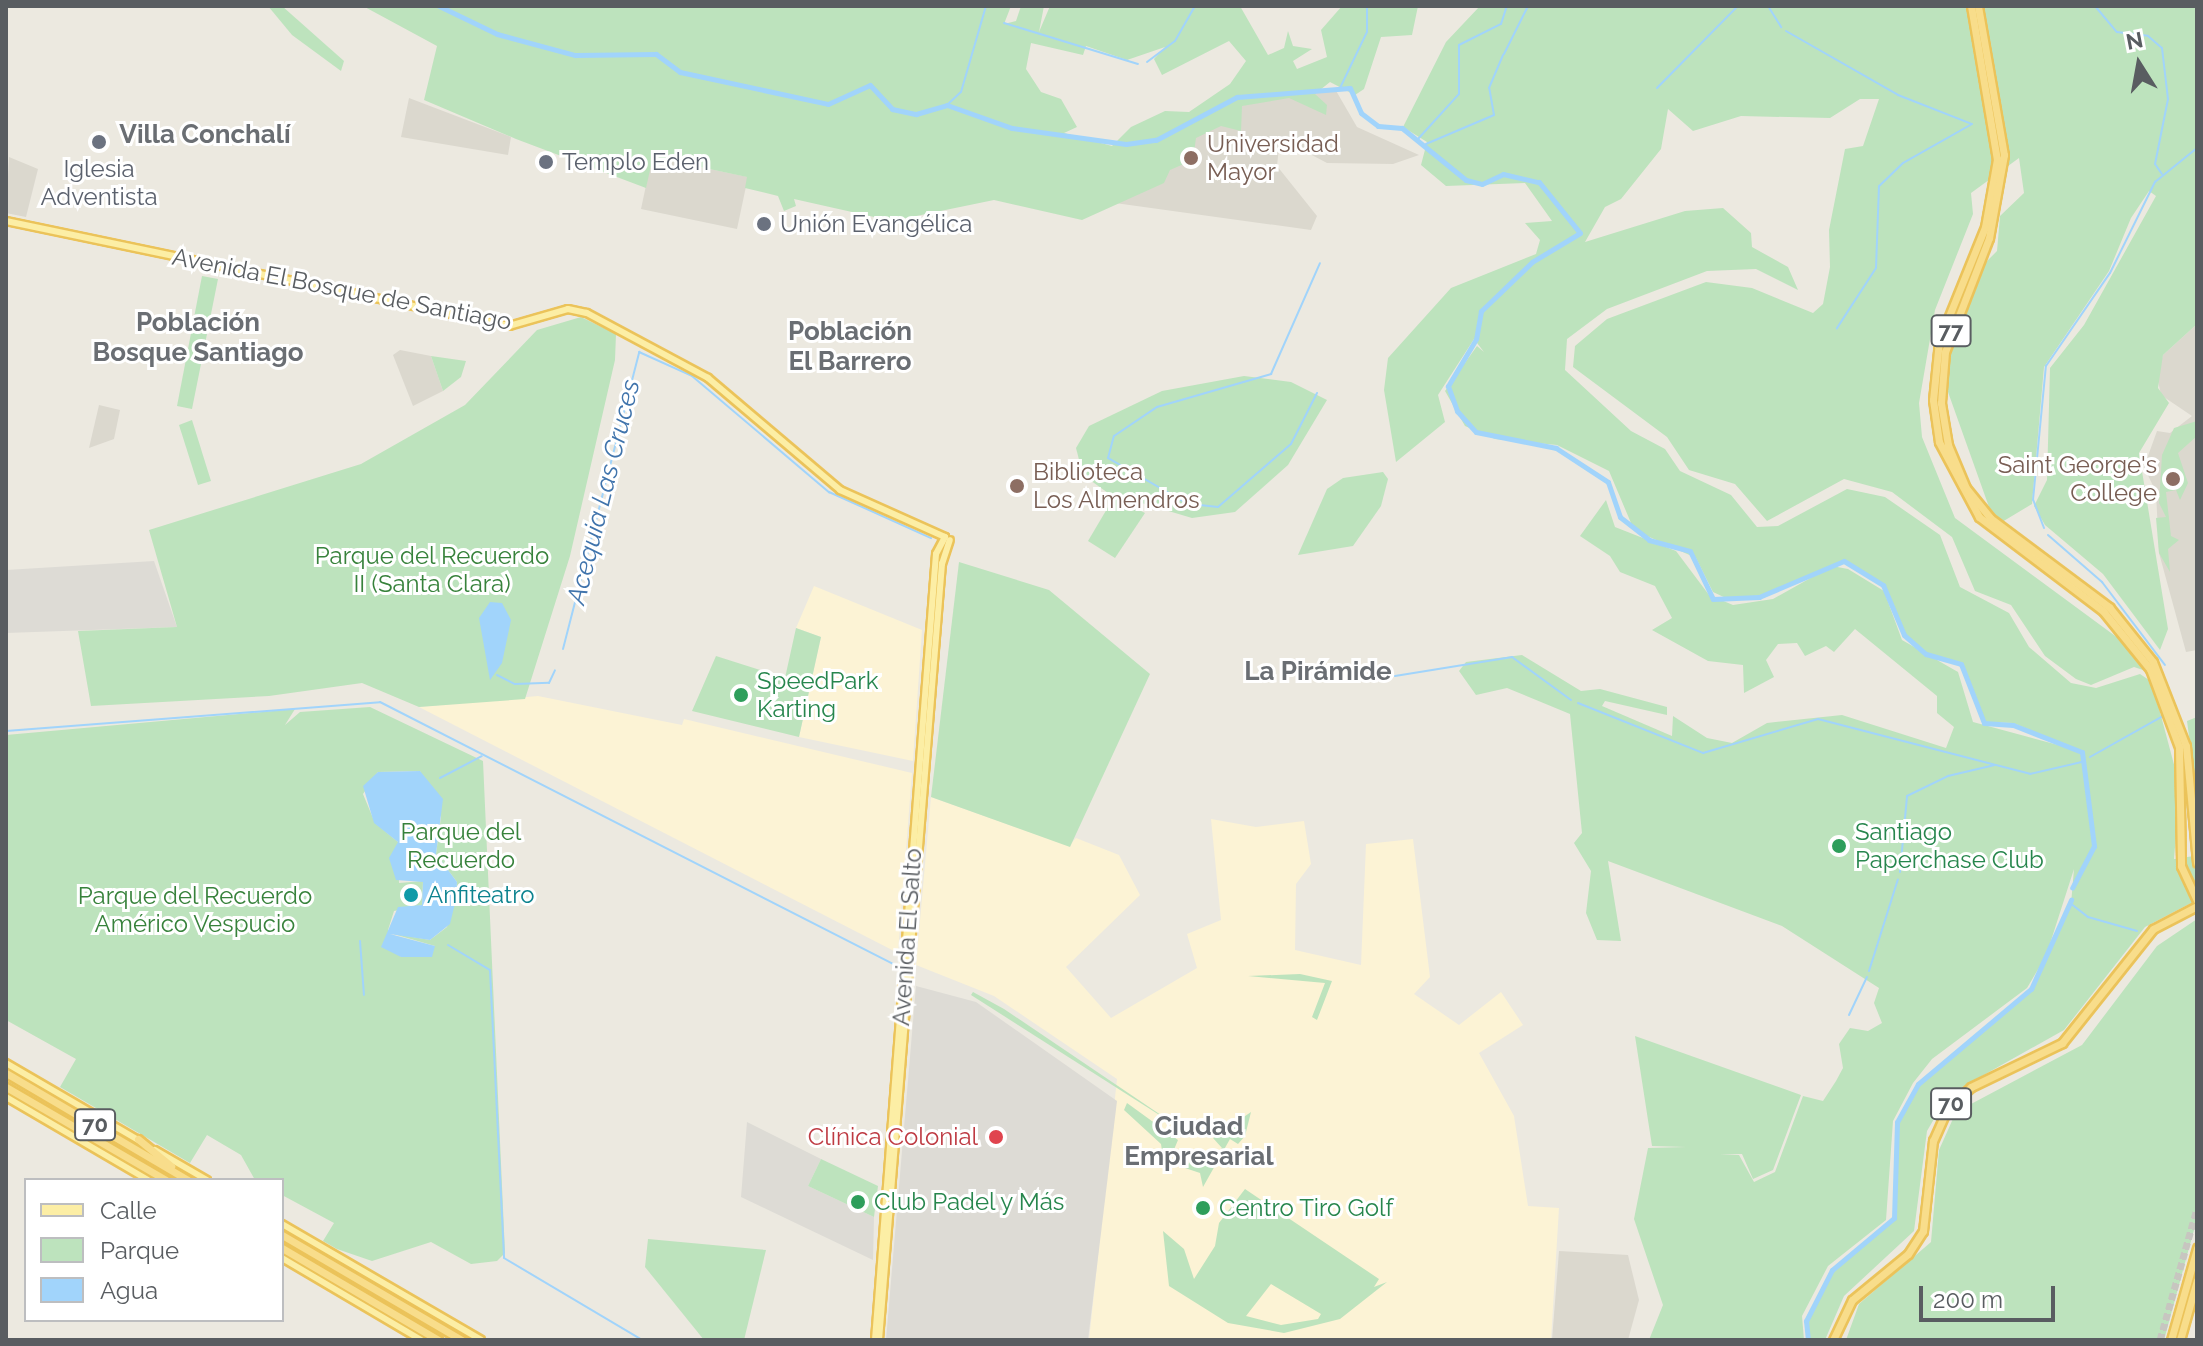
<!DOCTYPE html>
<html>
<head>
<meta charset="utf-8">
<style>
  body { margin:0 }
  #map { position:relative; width:2203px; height:1346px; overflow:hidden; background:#ece9e0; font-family:Raleway,sans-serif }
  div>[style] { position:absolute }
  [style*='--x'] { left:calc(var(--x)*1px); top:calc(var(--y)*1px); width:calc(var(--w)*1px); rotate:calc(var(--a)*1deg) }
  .commercial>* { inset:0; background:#fcf3d5 }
  .industrial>* { inset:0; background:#dddbd5 }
  .education>* { inset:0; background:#dbd8ce }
  .green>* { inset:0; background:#bde3bd }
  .water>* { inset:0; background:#a1d4fb }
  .stream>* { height:2px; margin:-1px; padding:0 1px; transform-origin:1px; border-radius:1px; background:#a1d4fb }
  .canal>* { height:5px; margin:-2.5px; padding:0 2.5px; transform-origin:2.5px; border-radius:2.5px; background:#a1d4fb }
  .highway-tunnel>* { height:7px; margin-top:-3.5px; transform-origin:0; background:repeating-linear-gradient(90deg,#c7c6c0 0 7px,transparent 0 10.5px) }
  .roads { filter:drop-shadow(2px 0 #ebc35a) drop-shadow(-2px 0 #ebc35a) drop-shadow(0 2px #ebc35a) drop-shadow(0 -2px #ebc35a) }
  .major>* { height:6px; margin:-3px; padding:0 3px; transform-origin:3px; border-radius:3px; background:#fceea5 }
  .highway>* { height:7px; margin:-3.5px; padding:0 3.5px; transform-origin:3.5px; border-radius:3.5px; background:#f8dd8b }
  .dots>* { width:22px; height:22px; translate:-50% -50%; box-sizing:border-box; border:4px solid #fff; border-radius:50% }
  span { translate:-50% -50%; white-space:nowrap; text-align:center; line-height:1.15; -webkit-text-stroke:6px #fff; paint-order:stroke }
  .shield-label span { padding:2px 6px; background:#fff; border:2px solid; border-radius:6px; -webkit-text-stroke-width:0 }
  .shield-label { font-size:22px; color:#595d61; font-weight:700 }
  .education-label { font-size:24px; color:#785e54 }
  .left { translate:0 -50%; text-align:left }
  .right { translate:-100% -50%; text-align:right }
  .worship-label { font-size:24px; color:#5b616d }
  .street-label { font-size:24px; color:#595d61 }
  .park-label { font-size:24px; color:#37823b }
  .leisure-label { font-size:24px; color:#27864d }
  .culture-label { font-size:24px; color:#0d838f }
  .health-label { font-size:24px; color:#be3a42 }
  .neighbourhood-label { font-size:26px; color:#6a6e73; font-weight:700 }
  .water-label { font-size:26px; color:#4074ac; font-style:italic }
  .frame { position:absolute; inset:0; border:8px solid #595d61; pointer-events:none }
  .legend { position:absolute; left:24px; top:1178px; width:260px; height:144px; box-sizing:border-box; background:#fff; border:2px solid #bdbec0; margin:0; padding:10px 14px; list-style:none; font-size:24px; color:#595d61 }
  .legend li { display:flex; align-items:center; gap:16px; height:40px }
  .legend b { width:40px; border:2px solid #bdbec0 }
  .north { position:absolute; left:2099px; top:24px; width:80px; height:80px; -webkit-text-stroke:6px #fff; paint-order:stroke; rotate:349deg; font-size:22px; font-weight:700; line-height:32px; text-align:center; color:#595d61 }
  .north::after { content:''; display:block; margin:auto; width:28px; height:36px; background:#595d61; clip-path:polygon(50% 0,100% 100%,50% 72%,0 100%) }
  .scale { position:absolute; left:1919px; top:1286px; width:136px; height:36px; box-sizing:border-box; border:4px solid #595d61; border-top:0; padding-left:10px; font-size:24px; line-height:28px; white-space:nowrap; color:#595d61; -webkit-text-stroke:6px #fff; paint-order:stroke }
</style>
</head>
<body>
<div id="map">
  <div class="commercial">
    <i style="clip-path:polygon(814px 586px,922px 630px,913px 761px,799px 737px,821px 637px,796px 628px)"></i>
    <i style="clip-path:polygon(538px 696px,682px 725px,684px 719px,912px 773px,898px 953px,419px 707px)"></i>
    <i style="clip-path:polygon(931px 797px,1069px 846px,1076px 838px,1119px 855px,1140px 895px,1066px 967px,1111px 1018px,1197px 968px,1187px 934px,1221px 920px,1211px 819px,1256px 827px,1304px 821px,1311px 864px,1296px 884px,1295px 950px,1361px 965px,1366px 844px,1413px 839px,1430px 977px,1414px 994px,1459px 1025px,1501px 992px,1523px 1025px,1479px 1053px,1514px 1116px,1528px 1206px,1559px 1208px,1551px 1340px,1089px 1340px,1117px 1079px,994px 996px,916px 965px)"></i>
  </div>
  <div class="industrial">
    <i style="clip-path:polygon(154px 561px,177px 627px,6px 633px,6px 570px)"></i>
    <i style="clip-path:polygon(916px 986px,976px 1002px,1117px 1101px,1088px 1340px,886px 1340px)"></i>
    <i style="clip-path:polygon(747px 1122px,821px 1159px,808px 1186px,874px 1217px,873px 1260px,741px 1197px)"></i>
  </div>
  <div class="education">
    <i style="clip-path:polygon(1335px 89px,1357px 127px,1419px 155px,1393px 164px,1327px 163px,1291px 144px,1279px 147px,1277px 166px,1317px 216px,1311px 230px,1115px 203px,1111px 188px,1257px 94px)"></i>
    <i style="clip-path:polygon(409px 98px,511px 137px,508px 155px,401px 137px)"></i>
    <i style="clip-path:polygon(9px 157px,38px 169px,26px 217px,6px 213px)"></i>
    <i style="clip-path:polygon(652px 157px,748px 177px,737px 229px,641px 209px)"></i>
    <i style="clip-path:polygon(2197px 324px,2197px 650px,2186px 652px,2159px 553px,2156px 492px,2144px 467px,2157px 431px,2170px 433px,2192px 416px,2161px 395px,2157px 376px,2163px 355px)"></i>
    <i style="clip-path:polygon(400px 350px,431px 356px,443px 391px,413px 406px,393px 355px)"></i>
    <i style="clip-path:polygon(99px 405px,120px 410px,114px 439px,89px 448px)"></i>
    <i style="clip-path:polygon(1559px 1251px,1628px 1255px,1639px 1300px,1628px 1340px,1552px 1340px)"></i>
  </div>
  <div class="green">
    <i style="clip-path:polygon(268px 6px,282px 6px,344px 61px,341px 71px,292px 35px)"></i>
    <i style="clip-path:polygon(evenodd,363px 6px,1011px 6px,1004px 24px,1016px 21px,1021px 6px,1044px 6px,1039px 32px,1050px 6px,1240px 6px,1268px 55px,1284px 48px,1288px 31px,1293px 46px,1312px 49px,1293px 61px,1297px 69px,1327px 57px,1321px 30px,1342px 6px,1418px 6px,1412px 35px,1381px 37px,1364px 89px,1355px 95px,1330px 82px,1315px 94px,1327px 105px,1326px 115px,1289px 98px,1242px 106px,1241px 131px,1221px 126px,1196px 138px,1193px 160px,1170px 170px,1164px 183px,1082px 220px,994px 200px,892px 221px,794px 199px,796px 206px,784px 211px,778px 196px,745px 188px,747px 177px,653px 157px,646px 188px,516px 139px,424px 100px,437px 46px,363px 6px,1229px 41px,1246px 61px,1230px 84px,1189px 112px,1165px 111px,1131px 127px,1112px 146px,1064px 133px,1077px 127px,1061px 99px,1041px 92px,1026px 69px,1031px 43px,1083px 55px,1086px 46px,1127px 60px,1165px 47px,1154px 59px,1162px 75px,1229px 41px)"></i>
    <i style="clip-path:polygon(1480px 6px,2197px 6px,2197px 324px,2163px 355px,2158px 388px,2169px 403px,2139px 453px,2168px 629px,2160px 650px,2103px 574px,2045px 525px,2034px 506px,2047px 480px,2050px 368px,2084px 325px,2156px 196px,2149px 191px,2131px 218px,2109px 271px,2044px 367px,2032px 504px,2002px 522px,1989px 507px,1948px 392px,1949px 357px,1984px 264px,1997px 251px,2000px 216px,2024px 193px,2019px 158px,1971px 193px,1973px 214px,1935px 310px,1919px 403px,1922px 437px,1955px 518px,2122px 641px,2149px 672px,2134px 667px,2091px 685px,2076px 679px,2045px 656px,2011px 605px,1975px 591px,1952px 537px,1892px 492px,1844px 479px,1767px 521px,1735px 484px,1689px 470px,1667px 437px,1573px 367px,1575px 346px,1607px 319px,1706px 282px,1752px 288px,1813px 313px,1823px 304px,1830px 267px,1829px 230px,1845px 149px,1863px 146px,1879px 99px,1860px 99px,1830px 118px,1741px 116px,1693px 131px,1668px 109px,1661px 149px,1621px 199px,1605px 207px,1585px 242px,1685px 211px,1723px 208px,1751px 233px,1752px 247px,1788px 267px,1798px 290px,1756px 269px,1707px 271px,1607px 309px,1567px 339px,1565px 370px,1631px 431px,1665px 449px,1680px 471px,1731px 495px,1757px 527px,1778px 526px,1847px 489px,1885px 497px,1940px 535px,1960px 587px,2009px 613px,2029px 647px,2071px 683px,2096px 688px,2140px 674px,2152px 682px,2180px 787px,2174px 859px,2194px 856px,2197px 797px,2187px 721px,2197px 717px,2197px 1219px,2164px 1340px,1846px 1340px,1859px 1304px,1931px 1242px,1939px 1150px,1956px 1112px,2082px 1045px,2157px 946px,2197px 919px,2191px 903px,2145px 927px,2064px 1030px,1948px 1095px,1927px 1131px,1914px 1231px,1844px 1296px,1825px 1340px,1809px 1340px,1808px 1321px,1833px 1270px,1895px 1219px,1898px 1123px,1919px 1085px,2032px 990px,2071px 904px,2074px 869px,2046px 956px,2027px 988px,1932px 1059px,1913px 1083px,1893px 1121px,1886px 1220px,1828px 1266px,1802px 1316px,1804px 1340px,1649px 1340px,1663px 1305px,1634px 1219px,1648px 1148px,1686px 1147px,1652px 1146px,1635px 1036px,1801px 1095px,1773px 1170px,1753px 1179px,1742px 1154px,1720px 1154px,1739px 1155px,1754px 1182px,1775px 1172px,1803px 1096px,1823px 1101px,1836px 1081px,1843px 1068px,1839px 1044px,1850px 1028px,1868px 1031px,1882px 1023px,1874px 1003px,1879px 988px,1782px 926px,1608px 861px,1621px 941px,1597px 940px,1586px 913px,1591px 871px,1574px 843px,1582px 833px,1570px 714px,1507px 688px,1476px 695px,1459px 671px,1466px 662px,1522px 655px,1581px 691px,1600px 689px,1667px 707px,1667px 715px,1605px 701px,1602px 706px,1672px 736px,1673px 716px,1707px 738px,1732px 743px,1767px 723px,1842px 715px,1946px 748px,1954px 727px,1937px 713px,1937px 696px,1855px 629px,1834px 652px,1826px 646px,1805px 656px,1797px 643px,1778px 644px,1766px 660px,1774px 677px,1744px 693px,1743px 665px,1708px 661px,1652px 630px,1672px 618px,1655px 586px,1620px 572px,1610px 556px,1580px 536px,1606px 500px,1615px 527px,1676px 551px,1709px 595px,1733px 605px,1773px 599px,1832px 566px,1848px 569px,1884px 591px,1902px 640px,1958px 672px,1973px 722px,2084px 752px,2013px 723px,1985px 722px,1962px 663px,1927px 653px,1905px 635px,1884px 584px,1845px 560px,1765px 595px,1728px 599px,1713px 592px,1696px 558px,1634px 530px,1609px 471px,1557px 445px,1495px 439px,1465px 426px,1445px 391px,1477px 346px,1484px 352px,1474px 339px,1438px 395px,1445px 422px,1396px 462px,1384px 390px,1388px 358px,1451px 288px,1536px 254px,1540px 240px,1525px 223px,1552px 221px,1525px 183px,1446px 186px,1421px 165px,1427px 142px,1403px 127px,1446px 42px)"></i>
    <i style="clip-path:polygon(202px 276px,218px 279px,192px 409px,177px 406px)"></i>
    <i style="clip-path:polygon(581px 317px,616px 334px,615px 360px,570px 556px,525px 699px,419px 707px,362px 683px,269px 696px,91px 706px,78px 631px,177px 627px,149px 530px,361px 464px,465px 405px,537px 330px)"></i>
    <i style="clip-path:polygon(431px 356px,466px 361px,461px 377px,443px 391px)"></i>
    <i style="clip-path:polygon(1244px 376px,1291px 382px,1327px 400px,1288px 465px,1235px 512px,1192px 518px,1108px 493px,1083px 475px,1076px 448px,1089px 426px,1162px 391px)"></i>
    <i style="clip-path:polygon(192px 420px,211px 481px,198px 485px,179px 425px)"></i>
    <i style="clip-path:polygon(2197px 421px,2197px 436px,2178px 453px,2188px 483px,2180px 500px,2176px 490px,2166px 492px,2171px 536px,2179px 540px,2168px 549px,2170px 572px,2159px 553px,2156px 518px,2166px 517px,2159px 503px,2162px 455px,2174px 428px)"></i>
    <i style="clip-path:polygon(1383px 472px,1388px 479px,1381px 506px,1353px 546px,1298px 555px,1327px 489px,1343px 478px)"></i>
    <i style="clip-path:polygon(1114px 497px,1145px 513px,1115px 558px,1088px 541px)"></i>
    <i style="clip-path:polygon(959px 562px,1049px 590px,1150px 674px,1070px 847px,931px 797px)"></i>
    <i style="clip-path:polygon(796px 628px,821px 637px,799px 737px,692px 711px,716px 656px,785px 678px)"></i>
    <i style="clip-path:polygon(evenodd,370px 707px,483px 761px,505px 1253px,497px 1261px,471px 1264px,431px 1242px,372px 1261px,337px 1249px,323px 1241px,334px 1223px,282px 1195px,282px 1180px,255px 1180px,241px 1155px,207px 1135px,190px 1163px,60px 1087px,76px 1059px,6px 1020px,6px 735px,295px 709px,285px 725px,300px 712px,370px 707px,420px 771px,441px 817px,436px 854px,457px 882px,456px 899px,447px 927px,430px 940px,390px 933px,435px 946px,401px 957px,388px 930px,394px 911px,422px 905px,423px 881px,399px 883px,398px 842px,375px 823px,363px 794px,378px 772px,420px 771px)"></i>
    <i style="clip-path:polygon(1300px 974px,1332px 981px,1317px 1020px,1312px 1017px,1325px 983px,1248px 976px)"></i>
    <i style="clip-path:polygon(973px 992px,1004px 1009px,1183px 1130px,971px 995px)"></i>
    <i style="clip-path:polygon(1127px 1103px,1178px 1140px,1165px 1171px,1161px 1144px,1124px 1110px)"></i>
    <i style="clip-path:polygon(1251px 1112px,1245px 1136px,1238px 1144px,1230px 1139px,1203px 1187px,1200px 1173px,1185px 1168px,1192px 1159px,1211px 1161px,1222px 1148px,1213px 1138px)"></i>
    <i style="clip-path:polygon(821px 1159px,878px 1186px,874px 1217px,808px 1186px)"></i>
    <i style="clip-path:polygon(evenodd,1245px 1189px,1379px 1279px,1374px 1287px,1387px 1282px,1340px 1319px,1284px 1333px,1228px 1323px,1169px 1286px,1163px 1231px,1184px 1249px,1194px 1279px,1215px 1246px,1219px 1223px,1245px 1189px,1271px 1284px,1321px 1314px,1318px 1319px,1281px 1325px,1246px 1316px,1271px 1284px)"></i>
    <i style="clip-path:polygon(648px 1239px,766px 1250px,744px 1340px,704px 1340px,645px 1267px)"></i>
  </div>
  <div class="water">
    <i style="clip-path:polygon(490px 602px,502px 603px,511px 620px,502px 663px,490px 680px,479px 618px)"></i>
    <i style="clip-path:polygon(420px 771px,443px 799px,436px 854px,457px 882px,456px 899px,450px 924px,430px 940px,390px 934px,435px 946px,432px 957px,401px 957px,381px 947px,398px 907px,422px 905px,423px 882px,396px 880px,389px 858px,398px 842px,374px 823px,363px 786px,378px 772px)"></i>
  </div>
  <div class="stream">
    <i style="--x:1768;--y:6;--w:25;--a:58"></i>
    <i style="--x:2095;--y:6;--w:34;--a:50"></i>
    <i style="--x:2117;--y:32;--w:31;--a:7"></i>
    <i style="--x:2148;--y:36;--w:18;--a:41"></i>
    <i style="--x:2162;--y:48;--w:51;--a:83.3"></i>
    <i style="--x:2168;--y:99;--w:66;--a:101.3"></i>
    <i style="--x:2155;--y:164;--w:12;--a:55"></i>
    <i style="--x:1004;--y:23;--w:140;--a:17"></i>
    <i style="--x:1786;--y:31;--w:129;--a:29.7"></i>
    <i style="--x:1898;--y:95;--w:79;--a:21.4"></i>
    <i style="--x:1972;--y:124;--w:79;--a:150.5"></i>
    <i style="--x:1903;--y:163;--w:33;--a:136"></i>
    <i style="--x:1879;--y:186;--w:82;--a:92.1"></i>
    <i style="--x:1876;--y:268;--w:72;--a:123"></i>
    <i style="--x:1504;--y:54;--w:54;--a:-63.4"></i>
    <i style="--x:1147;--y:62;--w:35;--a:-37"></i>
    <i style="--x:1175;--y:41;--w:40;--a:-60.3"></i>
    <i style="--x:1340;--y:88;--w:62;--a:-64.3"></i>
    <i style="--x:1367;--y:32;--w:26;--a:-90"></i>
    <i style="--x:1657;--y:88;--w:115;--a:-45.4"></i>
    <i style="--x:947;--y:105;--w:19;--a:-43"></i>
    <i style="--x:961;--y:92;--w:90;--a:-73.8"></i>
    <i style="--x:1418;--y:139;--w:61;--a:-47.7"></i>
    <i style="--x:1459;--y:94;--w:49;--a:-90"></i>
    <i style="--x:1459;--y:45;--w:47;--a:-26.6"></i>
    <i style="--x:1501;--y:24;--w:19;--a:-72"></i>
    <i style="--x:1426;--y:144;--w:74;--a:-23.1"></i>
    <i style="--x:1494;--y:115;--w:27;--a:-100"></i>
    <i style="--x:1489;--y:88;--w:36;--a:-67"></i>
    <i style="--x:1317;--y:393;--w:57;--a:117"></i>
    <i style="--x:1291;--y:444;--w:96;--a:139.2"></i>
    <i style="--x:1218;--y:507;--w:30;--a:-174"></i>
    <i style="--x:1188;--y:504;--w:92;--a:-150.1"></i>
    <i style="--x:1108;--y:458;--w:23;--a:-75"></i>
    <i style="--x:1114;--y:436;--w:52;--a:-34"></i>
    <i style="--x:1157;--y:407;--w:119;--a:-16.1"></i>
    <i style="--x:1271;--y:374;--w:121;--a:-66.2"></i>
    <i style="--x:2044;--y:528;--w:30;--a:-111"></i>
    <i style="--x:2033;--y:500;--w:135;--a:-84.5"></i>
    <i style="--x:2046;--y:366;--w:113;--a:-55.5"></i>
    <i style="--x:2110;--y:273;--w:102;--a:-63.7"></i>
    <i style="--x:2155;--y:182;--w:54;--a:-39"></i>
    <i style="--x:2048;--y:535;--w:72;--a:41"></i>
    <i style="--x:2102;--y:582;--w:104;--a:52.8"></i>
    <i style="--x:563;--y:649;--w:307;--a:-75.6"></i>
    <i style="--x:639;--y:352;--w:58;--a:24.4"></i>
    <i style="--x:692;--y:376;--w:180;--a:40.3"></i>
    <i style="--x:829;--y:492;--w:112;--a:24.3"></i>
    <i style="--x:497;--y:675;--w:20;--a:27"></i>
    <i style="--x:515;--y:684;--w:34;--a:-2"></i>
    <i style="--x:549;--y:683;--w:14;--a:-65"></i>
    <i style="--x:1395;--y:676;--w:119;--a:-9.2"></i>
    <i style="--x:1512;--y:657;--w:73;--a:36.1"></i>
    <i style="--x:1578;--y:703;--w:135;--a:21.8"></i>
    <i style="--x:1703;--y:753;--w:120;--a:-16.5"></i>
    <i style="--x:1818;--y:719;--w:219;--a:14.5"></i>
    <i style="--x:2030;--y:774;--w:53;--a:-13"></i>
    <i style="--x:6;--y:731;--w:375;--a:-4.4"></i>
    <i style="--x:380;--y:702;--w:576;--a:27.05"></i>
    <i style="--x:2090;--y:757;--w:84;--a:-29.3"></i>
    <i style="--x:440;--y:778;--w:47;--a:-27.6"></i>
    <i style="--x:1900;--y:872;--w:76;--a:-84.7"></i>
    <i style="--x:1907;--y:796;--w:46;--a:-26"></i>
    <i style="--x:1948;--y:776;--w:48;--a:-13.2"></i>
    <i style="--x:2070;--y:903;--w:23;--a:38"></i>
    <i style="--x:2088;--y:917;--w:51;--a:15.9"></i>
    <i style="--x:360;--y:941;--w:54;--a:85.8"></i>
    <i style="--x:448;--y:945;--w:49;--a:30.8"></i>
    <i style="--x:490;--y:970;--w:288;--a:87.2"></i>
    <i style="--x:504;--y:1258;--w:161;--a:30.7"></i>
    <i style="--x:1869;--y:971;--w:96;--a:-72.5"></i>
    <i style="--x:1849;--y:1015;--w:42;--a:-64.7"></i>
  </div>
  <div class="canal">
    <i style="--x:439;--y:6;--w:64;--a:25.8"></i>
    <i style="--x:497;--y:34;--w:81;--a:15.1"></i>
    <i style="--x:575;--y:55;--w:81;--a:-0.7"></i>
    <i style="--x:656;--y:54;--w:30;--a:37"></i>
    <i style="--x:680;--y:72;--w:151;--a:12.2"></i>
    <i style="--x:828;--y:104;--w:46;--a:-24.3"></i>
    <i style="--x:870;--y:85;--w:33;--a:47"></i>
    <i style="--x:892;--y:109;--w:25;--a:12"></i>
    <i style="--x:916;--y:114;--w:32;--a:-16"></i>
    <i style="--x:947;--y:105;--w:69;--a:19.5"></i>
    <i style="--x:1012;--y:128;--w:115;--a:8"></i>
    <i style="--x:1126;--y:144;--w:30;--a:-8"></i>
    <i style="--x:1156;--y:140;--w:92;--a:-28"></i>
    <i style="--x:1237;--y:97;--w:113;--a:-4.6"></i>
    <i style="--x:1350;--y:88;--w:27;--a:66"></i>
    <i style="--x:1361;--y:113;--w:21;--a:37"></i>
    <i style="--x:1378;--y:126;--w:24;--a:5"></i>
    <i style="--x:1402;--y:128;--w:82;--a:39.1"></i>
    <i style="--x:1466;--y:180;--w:16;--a:14"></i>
    <i style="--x:1482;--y:184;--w:23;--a:-25"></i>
    <i style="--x:1503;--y:174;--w:37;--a:13"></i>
    <i style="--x:1539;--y:182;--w:65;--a:51.2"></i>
    <i style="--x:1580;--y:233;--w:56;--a:148.9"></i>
    <i style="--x:1532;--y:262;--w:71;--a:136.1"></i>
    <i style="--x:1481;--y:311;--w:28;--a:100"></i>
    <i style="--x:1476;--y:339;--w:55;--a:120.8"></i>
    <i style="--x:1448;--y:386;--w:27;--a:70"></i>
    <i style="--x:1457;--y:411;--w:28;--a:48"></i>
    <i style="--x:1476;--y:432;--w:82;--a:11.3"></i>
    <i style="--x:1556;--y:448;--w:62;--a:33.2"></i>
    <i style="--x:1608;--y:482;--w:37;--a:71"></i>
    <i style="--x:1620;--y:517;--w:37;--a:38"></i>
    <i style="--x:1649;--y:540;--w:42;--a:15"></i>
    <i style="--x:1690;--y:551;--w:53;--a:64.4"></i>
    <i style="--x:1713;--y:599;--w:46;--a:-2.5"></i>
    <i style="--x:1759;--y:597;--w:92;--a:-23"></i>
    <i style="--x:1844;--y:561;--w:46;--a:31.6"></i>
    <i style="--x:1883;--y:585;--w:54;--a:67.2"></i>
    <i style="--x:1904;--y:635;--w:29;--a:41"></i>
    <i style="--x:1926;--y:654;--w:36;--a:16"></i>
    <i style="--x:1961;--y:664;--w:63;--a:68.7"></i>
    <i style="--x:1984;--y:723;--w:29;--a:4"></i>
    <i style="--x:2013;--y:725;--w:74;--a:21.4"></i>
    <i style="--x:2082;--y:752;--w:95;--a:82.7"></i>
    <i style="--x:2094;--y:846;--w:47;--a:117.6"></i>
    <i style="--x:1808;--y:1340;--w:19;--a:-96"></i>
    <i style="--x:1806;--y:1321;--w:57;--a:-63"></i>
    <i style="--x:1832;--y:1270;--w:81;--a:-40"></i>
    <i style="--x:1894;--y:1218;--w:96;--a:-88.2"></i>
    <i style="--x:1897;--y:1122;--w:43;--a:-61.1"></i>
    <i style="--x:1918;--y:1084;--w:148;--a:-40.1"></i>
    <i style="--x:2031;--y:989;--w:98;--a:-65.8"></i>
  </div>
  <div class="highway-tunnel">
    <i style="--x:2160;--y:1340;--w:137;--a:-74.3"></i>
  </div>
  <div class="roads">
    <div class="major">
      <i style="--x:6;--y:221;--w:514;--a:11.79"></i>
      <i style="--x:509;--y:326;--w:61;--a:-16.1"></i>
      <i style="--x:568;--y:309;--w:19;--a:12"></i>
      <i style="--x:587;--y:313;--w:137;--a:28.2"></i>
      <i style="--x:708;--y:378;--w:173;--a:40.3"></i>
      <i style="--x:840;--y:490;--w:115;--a:24.1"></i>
      <i style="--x:945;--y:537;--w:19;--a:118"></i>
      <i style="--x:936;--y:554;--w:788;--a:94.44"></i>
      <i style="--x:6;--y:1063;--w:157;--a:30.2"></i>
      <i style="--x:6;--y:1097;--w:164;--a:30.3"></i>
      <i style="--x:155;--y:1150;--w:60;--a:30"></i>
      <i style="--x:282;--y:1224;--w:230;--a:30.2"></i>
      <i style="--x:282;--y:1258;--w:161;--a:30.5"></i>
      <i style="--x:879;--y:1340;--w:779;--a:-85.36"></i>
      <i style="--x:942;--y:564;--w:25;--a:-72"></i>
    </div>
    <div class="highway">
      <i style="--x:1971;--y:6;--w:155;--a:80.4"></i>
      <i style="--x:1997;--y:159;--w:69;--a:100"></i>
      <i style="--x:1985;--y:227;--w:123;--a:112"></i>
      <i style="--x:1939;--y:341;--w:59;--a:95.8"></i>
      <i style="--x:1933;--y:400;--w:42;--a:81.9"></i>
      <i style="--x:1939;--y:442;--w:85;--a:61.9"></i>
      <i style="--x:1979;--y:517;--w:156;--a:37.2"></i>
      <i style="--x:2103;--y:611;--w:75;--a:51"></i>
      <i style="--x:2150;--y:669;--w:83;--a:69.6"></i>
      <i style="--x:2179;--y:747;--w:119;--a:89"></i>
      <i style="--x:2181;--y:866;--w:38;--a:65"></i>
      <i style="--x:1978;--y:6;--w:151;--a:80.1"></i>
      <i style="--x:2004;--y:155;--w:84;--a:100.2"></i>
      <i style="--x:1989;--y:238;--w:122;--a:111.1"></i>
      <i style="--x:1945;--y:352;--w:51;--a:94.5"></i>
      <i style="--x:1941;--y:403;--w:43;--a:80.5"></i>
      <i style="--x:1948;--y:445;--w:47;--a:67.3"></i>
      <i style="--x:1966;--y:488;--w:38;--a:51"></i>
      <i style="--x:1990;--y:518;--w:149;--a:36.8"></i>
      <i style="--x:2109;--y:607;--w:70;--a:51.3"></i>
      <i style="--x:2153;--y:662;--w:90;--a:68.6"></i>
      <i style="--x:2186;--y:746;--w:117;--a:84.6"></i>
      <i style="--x:6;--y:1073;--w:211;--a:30.5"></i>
      <i style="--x:6;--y:1087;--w:185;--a:30.2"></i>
      <i style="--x:138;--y:1139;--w:43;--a:39.3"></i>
      <i style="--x:282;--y:1235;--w:208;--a:30.3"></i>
      <i style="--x:282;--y:1248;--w:181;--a:30.5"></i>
      <i style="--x:1833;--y:1340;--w:44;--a:-64.6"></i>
      <i style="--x:1852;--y:1300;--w:72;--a:-39.4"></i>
      <i style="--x:1908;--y:1254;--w:27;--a:-57"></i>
      <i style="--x:1923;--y:1231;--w:91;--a:-83.7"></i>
      <i style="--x:1933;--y:1141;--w:37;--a:-66"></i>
      <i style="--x:1948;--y:1107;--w:30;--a:-41"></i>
      <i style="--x:1971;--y:1087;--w:101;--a:-25.8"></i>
      <i style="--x:2062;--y:1043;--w:146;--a:-51.4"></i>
      <i style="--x:2153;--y:929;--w:50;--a:-27.6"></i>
      <i style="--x:2171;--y:1340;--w:96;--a:-74.2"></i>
      <i style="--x:2180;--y:1340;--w:62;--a:-74.2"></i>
    </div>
  </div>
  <div class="dots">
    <i style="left:99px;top:142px;background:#6b7280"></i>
    <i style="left:1191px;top:158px;background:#8d6e63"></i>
    <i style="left:546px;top:162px;background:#6b7280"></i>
    <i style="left:764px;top:224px;background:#6b7280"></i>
    <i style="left:2173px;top:479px;background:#8d6e63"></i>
    <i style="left:1017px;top:486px;background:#8d6e63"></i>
    <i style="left:741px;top:695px;background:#2e9e5b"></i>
    <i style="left:1839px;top:846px;background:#2e9e5b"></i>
    <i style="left:411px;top:895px;background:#0f9aa8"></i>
    <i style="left:996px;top:1137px;background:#e0444e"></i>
    <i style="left:858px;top:1202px;background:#2e9e5b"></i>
    <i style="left:1203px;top:1208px;background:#2e9e5b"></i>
  </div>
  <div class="shield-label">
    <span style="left:1951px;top:331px">77</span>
    <span style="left:1951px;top:1104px">70</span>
    <span style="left:95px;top:1125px">70</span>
  </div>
  <div class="education-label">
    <span class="left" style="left:1207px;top:158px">Universidad<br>Mayor</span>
    <span class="right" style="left:2157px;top:479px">Saint George's<br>College</span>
    <span class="left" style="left:1033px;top:486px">Biblioteca<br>Los Almendros</span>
  </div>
  <div class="worship-label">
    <span class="left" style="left:562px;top:162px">Templo Eden</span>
    <span style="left:99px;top:183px">Iglesia<br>Adventista</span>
    <span class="left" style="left:780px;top:224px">Unión Evangélica</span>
  </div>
  <div class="street-label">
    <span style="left:342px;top:289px;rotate:11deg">Avenida El Bosque de Santiago</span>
    <span style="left:907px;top:937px;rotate:-86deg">Avenida El Salto</span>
  </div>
  <div class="park-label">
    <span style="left:432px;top:570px">Parque del Recuerdo<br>II (Santa Clara)</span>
    <span style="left:461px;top:846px">Parque del<br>Recuerdo</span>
    <span style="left:195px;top:910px">Parque del Recuerdo<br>Américo Vespucio</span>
  </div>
  <div class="leisure-label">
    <span class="left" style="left:757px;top:695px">SpeedPark<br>Karting</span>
    <span class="left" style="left:1855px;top:846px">Santiago<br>Paperchase Club</span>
    <span class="left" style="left:874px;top:1202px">Club Padel y Más</span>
    <span class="left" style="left:1219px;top:1208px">Centro Tiro Golf</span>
  </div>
  <div class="culture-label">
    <span class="left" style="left:427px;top:895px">Anfiteatro</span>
  </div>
  <div class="health-label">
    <span class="right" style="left:978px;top:1137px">Clínica Colonial</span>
  </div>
  <div class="neighbourhood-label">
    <span style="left:205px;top:135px">Villa Conchalí</span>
    <span style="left:198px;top:338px">Población<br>Bosque Santiago</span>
    <span style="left:850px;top:347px">Población<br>El Barrero</span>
    <span style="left:1318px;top:672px">La Pirámide</span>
    <span style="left:1199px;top:1142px">Ciudad<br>Empresarial</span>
  </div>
  <div class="water-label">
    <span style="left:604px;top:492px;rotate:-76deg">Acequia Las Cruces</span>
  </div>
  <div class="frame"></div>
  <ul class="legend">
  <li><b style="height:10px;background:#fceea5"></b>Calle</li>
  <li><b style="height:22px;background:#bde3bd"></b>Parque</li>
  <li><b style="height:22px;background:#a1d4fb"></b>Agua</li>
  </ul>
  <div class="north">N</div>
  <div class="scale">200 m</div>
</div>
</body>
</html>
